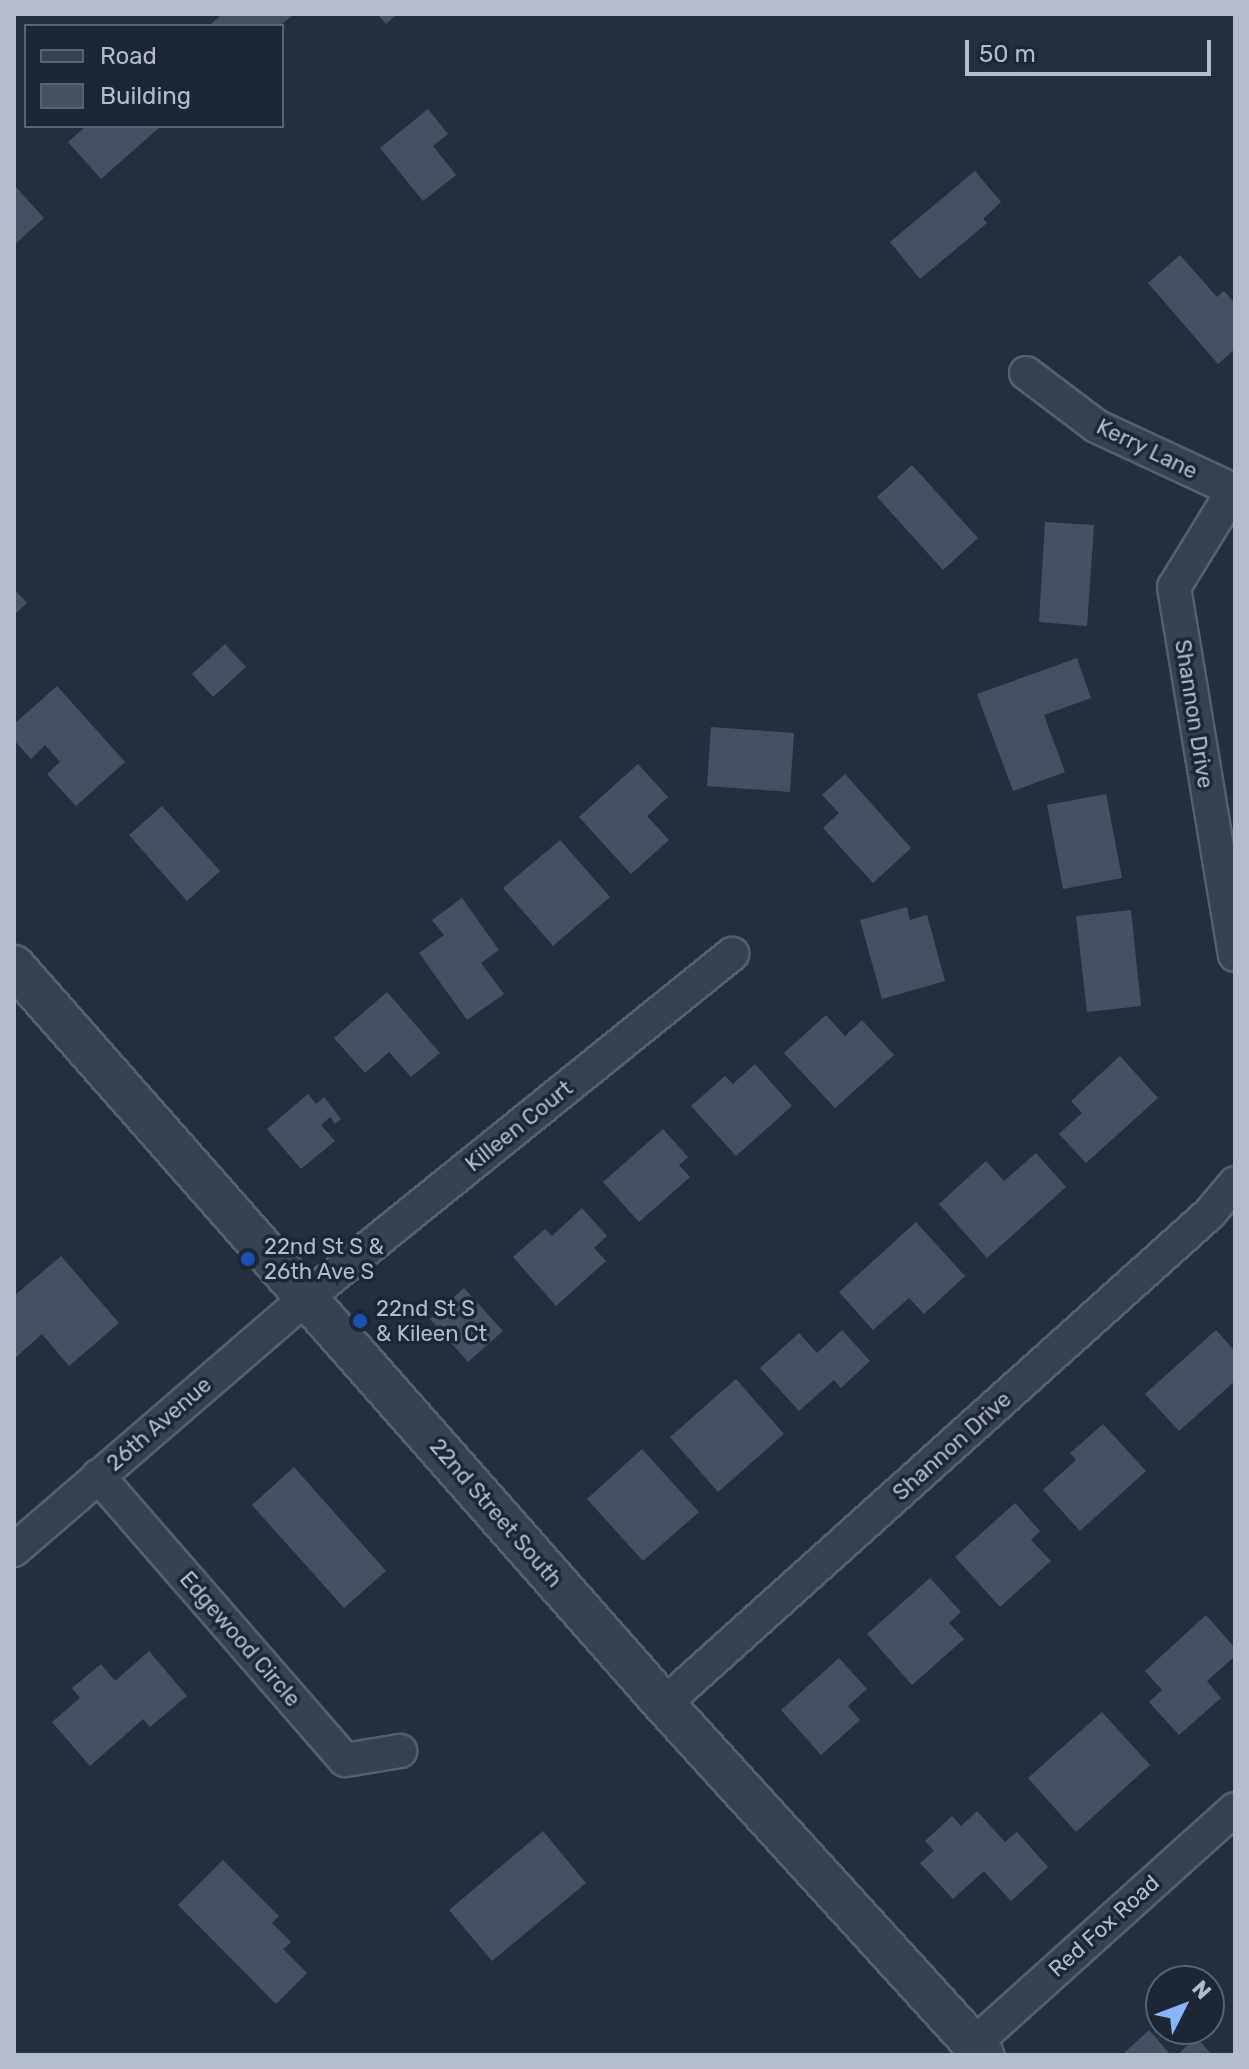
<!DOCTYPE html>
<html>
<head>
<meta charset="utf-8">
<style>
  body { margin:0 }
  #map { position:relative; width:1249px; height:2069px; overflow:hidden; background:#242f3e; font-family:Rubik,sans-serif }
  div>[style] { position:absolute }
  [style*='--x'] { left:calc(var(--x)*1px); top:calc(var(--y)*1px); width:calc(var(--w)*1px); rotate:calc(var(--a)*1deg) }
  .building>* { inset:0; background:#455162 }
  .roads { filter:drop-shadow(2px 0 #565f6c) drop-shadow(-2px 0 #565f6c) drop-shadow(0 2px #565f6c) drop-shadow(0 -2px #565f6c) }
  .minor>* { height:32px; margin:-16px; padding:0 16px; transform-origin:16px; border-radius:16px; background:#38414e }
  .tertiary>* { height:40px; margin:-20px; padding:0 20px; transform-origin:20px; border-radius:20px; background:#38414e }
  .dots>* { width:22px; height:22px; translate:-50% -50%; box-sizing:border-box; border:4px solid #1d2633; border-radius:50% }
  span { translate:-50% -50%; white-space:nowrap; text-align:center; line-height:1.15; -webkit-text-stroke:7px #1d2633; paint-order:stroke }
  .street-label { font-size:22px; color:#b4bcc9 }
  .poi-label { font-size:22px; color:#b4bcc9 }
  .left { translate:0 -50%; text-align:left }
  .frame { position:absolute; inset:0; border:16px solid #b4bcc9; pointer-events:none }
  .legend { position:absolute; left:24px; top:24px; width:260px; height:104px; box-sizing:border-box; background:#1d2633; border:2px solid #59626f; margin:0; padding:10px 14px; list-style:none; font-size:24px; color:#b4bcc9 }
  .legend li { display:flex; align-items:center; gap:16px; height:40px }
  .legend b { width:40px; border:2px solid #59626f }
  .north { position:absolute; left:1145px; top:1965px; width:80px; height:80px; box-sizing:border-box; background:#1d2633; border:2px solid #59626f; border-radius:50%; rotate:48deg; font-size:22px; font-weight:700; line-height:32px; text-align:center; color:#b4bcc9 }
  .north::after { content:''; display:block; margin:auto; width:28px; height:36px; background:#8ab4f8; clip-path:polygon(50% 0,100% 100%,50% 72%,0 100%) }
  .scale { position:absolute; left:965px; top:40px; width:246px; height:36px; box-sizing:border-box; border:4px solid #b4bcc9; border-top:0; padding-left:10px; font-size:24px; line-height:28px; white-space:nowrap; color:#b4bcc9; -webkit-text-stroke:6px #1d2633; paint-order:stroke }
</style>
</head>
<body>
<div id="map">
  <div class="building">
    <i style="clip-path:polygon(222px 14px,294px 14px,280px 26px,209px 26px)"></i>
    <i style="clip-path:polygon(377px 14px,397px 14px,386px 24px)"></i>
    <i style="clip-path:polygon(428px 109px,448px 134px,433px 146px,456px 175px,423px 201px,380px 148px)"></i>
    <i style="clip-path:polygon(86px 126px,161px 126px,101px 179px,68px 142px)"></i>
    <i style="clip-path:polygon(975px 171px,1001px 202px,983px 219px,987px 223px,920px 279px,890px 242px)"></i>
    <i style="clip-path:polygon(14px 185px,44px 218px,14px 245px)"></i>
    <i style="clip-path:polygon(1180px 255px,1217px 297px,1224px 291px,1235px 303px,1235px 349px,1218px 364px,1148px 283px)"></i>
    <i style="clip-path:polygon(912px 465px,978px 538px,943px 570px,877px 497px)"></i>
    <i style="clip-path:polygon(1045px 522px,1094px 525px,1087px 626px,1039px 622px)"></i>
    <i style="clip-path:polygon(14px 589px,27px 603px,14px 615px)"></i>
    <i style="clip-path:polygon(225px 644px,246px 667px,213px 697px,192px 674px)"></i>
    <i style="clip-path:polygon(1077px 658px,1091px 698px,1044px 715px,1065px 772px,1013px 791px,977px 694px)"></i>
    <i style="clip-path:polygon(57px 686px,125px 762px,76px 806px,47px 774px,60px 762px,45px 745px,31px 759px,14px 740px,14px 724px)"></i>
    <i style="clip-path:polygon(711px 727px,794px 733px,790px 792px,707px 786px)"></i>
    <i style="clip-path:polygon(638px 764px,668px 797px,647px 816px,669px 840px,631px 874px,579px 817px)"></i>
    <i style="clip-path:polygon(845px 774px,911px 848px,873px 883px,823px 828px,839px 813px,822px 795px)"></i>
    <i style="clip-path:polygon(1106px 794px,1122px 878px,1063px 889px,1047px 805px)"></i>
    <i style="clip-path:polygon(162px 806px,220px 871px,187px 901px,129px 835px)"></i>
    <i style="clip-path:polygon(560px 840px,610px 897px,553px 946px,503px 888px)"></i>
    <i style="clip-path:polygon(462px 898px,499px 950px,481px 963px,504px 994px,467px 1020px,419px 953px,444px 935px,432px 920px)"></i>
    <i style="clip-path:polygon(907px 907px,910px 920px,927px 915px,945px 981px,882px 999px,860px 920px)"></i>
    <i style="clip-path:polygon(1131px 910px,1141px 1006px,1087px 1012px,1076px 916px)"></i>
    <i style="clip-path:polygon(387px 992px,440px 1053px,411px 1077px,389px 1052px,365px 1073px,334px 1038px)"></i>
    <i style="clip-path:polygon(826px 1015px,845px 1036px,862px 1020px,894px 1055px,835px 1108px,784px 1053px)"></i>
    <i style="clip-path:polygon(1120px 1056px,1158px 1098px,1086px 1163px,1059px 1134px,1082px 1113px,1071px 1101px)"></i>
    <i style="clip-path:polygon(755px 1064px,792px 1106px,736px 1156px,691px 1106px,725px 1076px,733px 1084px)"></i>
    <i style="clip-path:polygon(308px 1094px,316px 1104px,324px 1097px,341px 1119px,335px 1124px,330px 1117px,321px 1125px,335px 1141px,301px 1169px,267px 1129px)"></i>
    <i style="clip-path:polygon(663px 1129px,688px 1157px,679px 1165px,690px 1177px,639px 1222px,603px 1182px)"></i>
    <i style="clip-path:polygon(1036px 1153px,1066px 1187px,987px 1258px,939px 1204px,986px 1161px,1004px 1181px)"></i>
    <i style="clip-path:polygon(582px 1208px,607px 1236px,594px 1248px,606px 1261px,556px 1306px,513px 1257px,545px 1229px,552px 1236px)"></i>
    <i style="clip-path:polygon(916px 1222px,965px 1276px,924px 1314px,909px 1298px,873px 1330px,839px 1292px)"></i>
    <i style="clip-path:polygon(61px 1256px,119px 1323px,69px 1366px,42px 1334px,14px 1359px,14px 1296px)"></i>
    <i style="clip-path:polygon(464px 1288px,503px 1331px,468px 1362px,430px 1319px)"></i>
    <i style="clip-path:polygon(842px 1330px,870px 1361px,841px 1388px,834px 1380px,799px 1411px,760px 1368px,799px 1333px,817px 1353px)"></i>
    <i style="clip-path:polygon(1216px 1330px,1235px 1351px,1235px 1381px,1179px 1431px,1145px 1394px)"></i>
    <i style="clip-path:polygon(736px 1379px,784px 1434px,718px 1492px,670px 1437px)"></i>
    <i style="clip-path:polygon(1103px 1424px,1146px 1471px,1080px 1531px,1043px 1490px,1076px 1460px,1070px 1453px)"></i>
    <i style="clip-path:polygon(642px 1449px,699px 1512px,643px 1561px,587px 1499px)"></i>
    <i style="clip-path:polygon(294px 1467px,386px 1571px,344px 1608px,252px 1505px)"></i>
    <i style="clip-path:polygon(1015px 1503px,1040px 1531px,1031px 1540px,1051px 1561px,1000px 1607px,955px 1557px)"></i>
    <i style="clip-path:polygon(930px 1578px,961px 1612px,949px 1623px,964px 1639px,912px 1685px,867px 1634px)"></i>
    <i style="clip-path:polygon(1206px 1615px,1235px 1648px,1235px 1656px,1207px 1681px,1221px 1698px,1179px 1735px,1149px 1702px,1162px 1690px,1145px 1671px)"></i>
    <i style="clip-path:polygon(149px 1651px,187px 1696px,150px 1727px,143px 1719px,90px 1766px,52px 1722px,80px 1698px,72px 1688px,101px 1664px,115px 1681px)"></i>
    <i style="clip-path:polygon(839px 1658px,867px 1689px,848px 1706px,860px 1720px,821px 1755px,781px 1710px)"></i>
    <i style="clip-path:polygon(1102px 1712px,1150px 1765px,1076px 1832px,1028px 1778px)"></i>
    <i style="clip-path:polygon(977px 1811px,1005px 1842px,1017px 1832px,1048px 1867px,1011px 1901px,984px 1871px,953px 1899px,920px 1863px,934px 1851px,925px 1841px,952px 1816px,961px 1826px)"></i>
    <i style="clip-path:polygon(543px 1831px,586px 1883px,492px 1961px,449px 1910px)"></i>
    <i style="clip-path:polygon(223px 1860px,279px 1916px,272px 1923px,291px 1942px,283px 1949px,307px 1973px,276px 2004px,178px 1905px)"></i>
    <i style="clip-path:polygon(1149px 2030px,1171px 2055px,1122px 2055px)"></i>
    <i style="clip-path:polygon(1196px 2037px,1212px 2055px,1177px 2055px)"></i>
  </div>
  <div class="roads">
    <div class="minor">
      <i style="--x:1026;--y:373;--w:88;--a:37.1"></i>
      <i style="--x:1096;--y:426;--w:151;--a:25"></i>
      <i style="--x:1235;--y:488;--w:116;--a:121.6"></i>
      <i style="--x:1174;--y:587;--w:373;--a:80.6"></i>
      <i style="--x:98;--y:1476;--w:376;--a:49"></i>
      <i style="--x:345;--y:1760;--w:56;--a:-9.3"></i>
      <i style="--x:14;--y:1550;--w:386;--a:-40.8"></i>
      <i style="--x:306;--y:1298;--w:548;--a:-38.92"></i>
      <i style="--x:664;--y:1704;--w:734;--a:-41.96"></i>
      <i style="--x:1210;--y:1213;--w:39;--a:-50"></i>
      <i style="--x:974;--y:2044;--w:351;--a:-42"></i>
    </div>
    <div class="tertiary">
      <i style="--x:14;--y:966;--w:983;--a:48.63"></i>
      <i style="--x:664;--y:1704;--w:474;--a:47.7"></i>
    </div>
  </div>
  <div class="dots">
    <i style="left:248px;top:1259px;background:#1a4fb4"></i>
    <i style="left:360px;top:1321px;background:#1a4fb4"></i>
  </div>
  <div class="street-label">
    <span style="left:1147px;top:449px;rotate:26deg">Kerry Lane</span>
    <span style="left:1194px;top:714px;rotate:81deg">Shannon Drive</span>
    <span style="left:519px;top:1126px;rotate:-39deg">Killeen Court</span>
    <span style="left:159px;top:1424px;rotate:-41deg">26th Avenue</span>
    <span style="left:952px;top:1446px;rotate:-42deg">Shannon Drive</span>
    <span style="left:496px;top:1513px;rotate:49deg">22nd Street South</span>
    <span style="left:240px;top:1639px;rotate:49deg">Edgewood Circle</span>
    <span style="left:1104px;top:1926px;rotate:-42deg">Red Fox Road</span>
  </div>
  <div class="poi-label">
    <span class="left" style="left:264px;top:1259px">22nd St S &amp;<br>26th Ave S</span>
    <span class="left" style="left:376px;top:1321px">22nd St S<br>&amp; Kileen Ct</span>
  </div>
  <div class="frame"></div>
  <ul class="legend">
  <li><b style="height:10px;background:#38414e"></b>Road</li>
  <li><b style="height:22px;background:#455162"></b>Building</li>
  </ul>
  <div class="north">N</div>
  <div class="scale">50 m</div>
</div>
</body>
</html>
